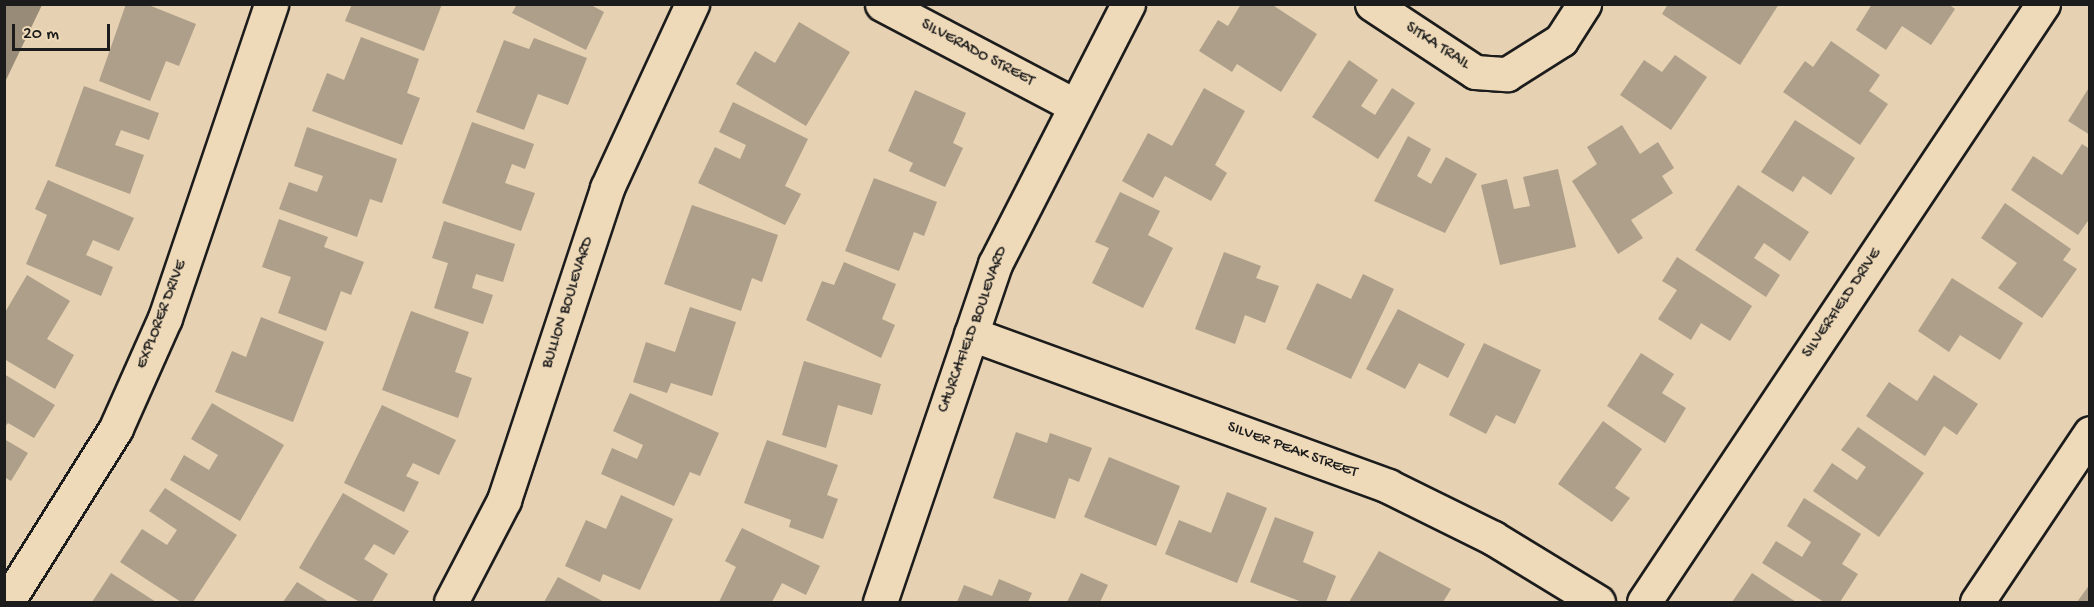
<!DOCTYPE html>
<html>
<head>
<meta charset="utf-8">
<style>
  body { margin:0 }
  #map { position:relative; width:2094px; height:607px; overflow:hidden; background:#e6d1b2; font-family:"Gochi Hand",sans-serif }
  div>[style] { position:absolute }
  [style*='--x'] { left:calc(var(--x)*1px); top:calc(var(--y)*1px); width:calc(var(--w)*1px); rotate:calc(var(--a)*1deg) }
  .water>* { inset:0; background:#988b78 }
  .building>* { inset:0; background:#ad9f89 }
  .roads { filter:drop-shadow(2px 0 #1c1c1c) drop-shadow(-2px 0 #1c1c1c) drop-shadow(0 2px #1c1c1c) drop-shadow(0 -2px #1c1c1c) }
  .minor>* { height:33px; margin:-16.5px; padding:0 16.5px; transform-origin:16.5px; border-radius:16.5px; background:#eed9b8 }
  .major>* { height:33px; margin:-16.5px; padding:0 16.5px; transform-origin:16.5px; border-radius:16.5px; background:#eed9b8 }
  span { translate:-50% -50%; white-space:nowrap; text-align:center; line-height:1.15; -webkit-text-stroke:6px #eed9b8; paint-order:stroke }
  .street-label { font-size:16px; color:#1c1c1c }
  .frame { position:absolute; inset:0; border:6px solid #1c1c1c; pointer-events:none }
  .scale { position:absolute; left:12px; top:24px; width:98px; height:27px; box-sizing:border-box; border:3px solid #1c1c1c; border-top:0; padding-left:8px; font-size:18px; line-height:21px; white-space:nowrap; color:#1c1c1c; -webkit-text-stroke:4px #eed9b8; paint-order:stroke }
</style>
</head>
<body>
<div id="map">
  <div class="water">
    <i style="clip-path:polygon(5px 4px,42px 5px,5px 82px,4px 5px)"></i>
  </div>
  <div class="building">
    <i style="clip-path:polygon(126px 4px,146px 4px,196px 24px,179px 66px,166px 61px,150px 101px,99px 81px)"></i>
    <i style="clip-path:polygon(352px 4px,442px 4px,424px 51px,345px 21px)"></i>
    <i style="clip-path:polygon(517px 4px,589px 4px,604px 12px,586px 50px,512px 13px)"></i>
    <i style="clip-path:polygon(1241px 4px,1271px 4px,1317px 34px,1281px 92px,1237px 64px,1232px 72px,1199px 51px,1218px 20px,1228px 26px)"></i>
    <i style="clip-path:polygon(1668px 4px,1779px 4px,1740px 65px,1662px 14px)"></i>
    <i style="clip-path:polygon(1872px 4px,1948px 4px,1955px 9px,1931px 45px,1902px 26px,1886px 50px,1856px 30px)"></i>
    <i style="clip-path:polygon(799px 22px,850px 52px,806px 126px,736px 84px,755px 51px,775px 63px)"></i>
    <i style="clip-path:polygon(361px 37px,419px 59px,407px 93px,420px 98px,402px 145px,312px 111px,327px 73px,344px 80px)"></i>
    <i style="clip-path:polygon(534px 38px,587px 58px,568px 105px,538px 94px,524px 130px,476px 112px,504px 40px,529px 49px)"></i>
    <i style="clip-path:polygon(1831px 41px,1880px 75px,1869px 91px,1888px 104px,1860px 145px,1783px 92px,1805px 61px,1813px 67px)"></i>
    <i style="clip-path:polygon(1675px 55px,1707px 77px,1671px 130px,1620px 95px,1644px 60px,1662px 72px)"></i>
    <i style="clip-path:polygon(1349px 60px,1378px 80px,1361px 106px,1375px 115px,1392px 88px,1415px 103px,1378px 159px,1312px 117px)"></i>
    <i style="clip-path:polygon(84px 86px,159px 113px,149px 140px,121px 130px,115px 145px,144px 155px,130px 194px,55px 166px)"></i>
    <i style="clip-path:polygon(2090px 86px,2090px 135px,2068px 121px)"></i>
    <i style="clip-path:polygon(1204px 88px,1245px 111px,1215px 165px,1227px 173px,1211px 201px,1165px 176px,1153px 198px,1122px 181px,1148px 133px,1172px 146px)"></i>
    <i style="clip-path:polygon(915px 90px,966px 113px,953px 143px,963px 148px,945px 187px,909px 171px,913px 163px,888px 151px)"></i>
    <i style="clip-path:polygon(733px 102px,808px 139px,785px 186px,801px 194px,785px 225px,698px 183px,715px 147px,740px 159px,746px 145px,719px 132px)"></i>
    <i style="clip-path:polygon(1795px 120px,1855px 158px,1831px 195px,1803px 176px,1793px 192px,1761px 172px)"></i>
    <i style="clip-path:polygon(472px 122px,534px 144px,525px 169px,512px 164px,505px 183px,535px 193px,521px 231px,442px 203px)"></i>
    <i style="clip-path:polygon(1622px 125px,1640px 154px,1658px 142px,1674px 168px,1662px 176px,1673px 193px,1631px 220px,1643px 238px,1618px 254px,1572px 181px,1597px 164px,1587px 147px)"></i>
    <i style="clip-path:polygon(307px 127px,397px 159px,382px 203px,370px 199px,357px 237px,279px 209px,289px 182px,317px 192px,323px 176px,294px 166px)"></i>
    <i style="clip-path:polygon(1408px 136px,1431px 149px,1417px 176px,1431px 184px,1446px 157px,1477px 174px,1445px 233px,1374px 201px)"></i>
    <i style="clip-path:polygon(2082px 144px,2090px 149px,2090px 218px,2078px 235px,2011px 190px,2033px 156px,2062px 175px)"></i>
    <i style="clip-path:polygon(1558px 169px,1576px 247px,1500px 265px,1481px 185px,1507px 179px,1514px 209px,1530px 206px,1523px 177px)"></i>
    <i style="clip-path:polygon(874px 178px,937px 202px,924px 236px,914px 232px,899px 271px,845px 251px)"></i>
    <i style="clip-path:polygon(48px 180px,134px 218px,119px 251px,93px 240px,86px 255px,113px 267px,101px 296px,26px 264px,47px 215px,35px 209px)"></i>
    <i style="clip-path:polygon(1738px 185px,1809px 232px,1790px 261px,1764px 243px,1754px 258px,1780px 275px,1766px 297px,1695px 250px)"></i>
    <i style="clip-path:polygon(1120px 192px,1160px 211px,1148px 235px,1173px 248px,1143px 308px,1092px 283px,1109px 248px,1095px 242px)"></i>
    <i style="clip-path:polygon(2005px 203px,2071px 249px,2063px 260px,2077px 269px,2042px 318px,1998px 288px,2017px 263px,1981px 238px)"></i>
    <i style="clip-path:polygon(692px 205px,778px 235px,762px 282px,752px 278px,741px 311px,664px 284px)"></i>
    <i style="clip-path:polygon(279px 219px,328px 237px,324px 247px,364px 262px,351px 295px,341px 291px,326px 331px,278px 313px,291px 277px,262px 267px)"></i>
    <i style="clip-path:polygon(444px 221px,515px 244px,503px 282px,476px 274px,472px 288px,493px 295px,483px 324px,434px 308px,448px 263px,432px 258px)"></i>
    <i style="clip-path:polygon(1224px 252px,1261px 266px,1256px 278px,1279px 286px,1265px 323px,1245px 315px,1235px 344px,1195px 329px)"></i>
    <i style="clip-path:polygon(1677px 257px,1752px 306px,1730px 341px,1701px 323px,1691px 340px,1658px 319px,1677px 290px,1662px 281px)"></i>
    <i style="clip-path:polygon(844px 262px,896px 284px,882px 319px,895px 325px,881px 358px,806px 320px,822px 281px,834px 285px)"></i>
    <i style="clip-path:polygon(1363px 274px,1394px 289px,1351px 379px,1286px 349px,1317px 283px,1351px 299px)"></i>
    <i style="clip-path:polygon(27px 275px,70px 301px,47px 339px,74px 355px,55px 389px,4px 359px,4px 314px)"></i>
    <i style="clip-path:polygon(1952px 278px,2023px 323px,2000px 360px,1960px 335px,1949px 352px,1918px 331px)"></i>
    <i style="clip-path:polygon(690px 307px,736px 322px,712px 396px,671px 383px,667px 393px,633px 382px,646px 342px,675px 352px)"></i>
    <i style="clip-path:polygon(1398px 309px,1465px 344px,1448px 378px,1419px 363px,1405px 389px,1366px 369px)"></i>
    <i style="clip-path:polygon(411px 311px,469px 332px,455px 372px,472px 378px,458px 418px,382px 390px)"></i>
    <i style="clip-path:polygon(261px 317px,324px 342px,293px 422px,215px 392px,232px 351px,246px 357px)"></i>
    <i style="clip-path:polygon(1484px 343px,1541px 370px,1515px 424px,1496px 415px,1486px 434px,1449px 415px)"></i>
    <i style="clip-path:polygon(1641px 353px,1674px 374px,1662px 393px,1686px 408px,1665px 443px,1607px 406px)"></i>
    <i style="clip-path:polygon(804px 361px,881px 384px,872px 415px,838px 405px,826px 448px,782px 435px)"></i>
    <i style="clip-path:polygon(4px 374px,55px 405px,34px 438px,8px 423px,4px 428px)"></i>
    <i style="clip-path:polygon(1934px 375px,1978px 404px,1957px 435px,1944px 426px,1925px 456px,1866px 416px,1889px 382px,1917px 401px)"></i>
    <i style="clip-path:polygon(630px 393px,719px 433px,700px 476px,690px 472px,674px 506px,601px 474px,612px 448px,637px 459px,643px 445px,613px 431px)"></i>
    <i style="clip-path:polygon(212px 403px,284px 445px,240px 521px,170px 480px,184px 455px,209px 470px,218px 455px,191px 439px)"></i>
    <i style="clip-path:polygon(382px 405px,456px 440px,439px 475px,413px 463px,406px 476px,419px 482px,404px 512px,344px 483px)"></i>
    <i style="clip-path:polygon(1603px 421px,1642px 449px,1615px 488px,1630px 498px,1612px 522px,1558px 484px)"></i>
    <i style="clip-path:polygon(1858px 427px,1924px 473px,1879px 537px,1813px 491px,1832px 463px,1857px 480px,1866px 467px,1841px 450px)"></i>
    <i style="clip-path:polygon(1016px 432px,1047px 443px,1050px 433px,1092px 448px,1079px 482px,1069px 478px,1055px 519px,993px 498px)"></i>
    <i style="clip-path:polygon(4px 439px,28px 453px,11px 481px,4px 477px)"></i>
    <i style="clip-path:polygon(767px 440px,838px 465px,827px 495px,838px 499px,823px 539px,789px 527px,791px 520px,744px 503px)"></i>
    <i style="clip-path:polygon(1109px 457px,1180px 486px,1156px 546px,1084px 517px)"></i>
    <i style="clip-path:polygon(165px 488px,237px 535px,193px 602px,181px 602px,120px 562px,142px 529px,167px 545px,177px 530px,149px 511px)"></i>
    <i style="clip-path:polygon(1227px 492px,1267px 508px,1237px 583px,1165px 554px,1179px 520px,1211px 533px)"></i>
    <i style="clip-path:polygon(343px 493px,409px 531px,394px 555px,374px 544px,364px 559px,388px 574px,372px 602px,360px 602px,299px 568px)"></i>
    <i style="clip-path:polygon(621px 495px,673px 519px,640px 590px,603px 574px,600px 582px,565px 566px,586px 520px,606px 529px)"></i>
    <i style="clip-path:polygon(1804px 498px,1861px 534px,1842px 564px,1858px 574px,1840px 602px,1824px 602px,1762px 563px,1776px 541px,1802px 557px,1811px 542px,1787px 526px)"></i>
    <i style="clip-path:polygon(1275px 517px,1314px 532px,1303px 562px,1336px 576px,1326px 602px,1302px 602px,1250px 582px)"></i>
    <i style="clip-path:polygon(742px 528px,820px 566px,806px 595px,782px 583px,772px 602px,719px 602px,736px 567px,725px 561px)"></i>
    <i style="clip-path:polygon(1379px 551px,1451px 589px,1443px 602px,1349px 602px)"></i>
    <i style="clip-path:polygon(111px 573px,156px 602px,92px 602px)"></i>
    <i style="clip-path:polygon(1081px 573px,1108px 585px,1100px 602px,1067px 602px)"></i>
    <i style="clip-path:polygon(1752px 573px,1796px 602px,1732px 602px)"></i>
    <i style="clip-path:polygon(558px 577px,604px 602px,544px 602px)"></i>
    <i style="clip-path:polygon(999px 579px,1032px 593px,1028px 602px,957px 602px,964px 585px,992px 596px)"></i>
    <i style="clip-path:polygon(297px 582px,329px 602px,283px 602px)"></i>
    <i style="clip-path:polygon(2090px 584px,2090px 602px,2077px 602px)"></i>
  </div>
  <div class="roads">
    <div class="minor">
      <i style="--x:882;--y:4;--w:215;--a:27.8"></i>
      <i style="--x:1372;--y:4;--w:123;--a:33.4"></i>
      <i style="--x:1475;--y:72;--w:32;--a:4"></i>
      <i style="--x:1507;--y:74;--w:64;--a:-32.2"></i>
      <i style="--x:1561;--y:40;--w:43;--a:-57.4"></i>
      <i style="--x:971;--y:334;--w:444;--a:20"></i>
      <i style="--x:1388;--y:486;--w:117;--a:26.3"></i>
      <i style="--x:1493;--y:538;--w:123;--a:31.4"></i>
      <i style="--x:7;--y:602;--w:205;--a:-57.9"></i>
      <i style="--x:116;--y:428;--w:120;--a:-66"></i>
      <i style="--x:165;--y:318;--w:331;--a:-71.3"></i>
      <i style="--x:451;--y:602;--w:115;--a:-62.5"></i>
      <i style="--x:504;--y:500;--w:329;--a:-71.7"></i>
      <i style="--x:607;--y:188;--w:203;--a:-65.2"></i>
      <i style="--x:880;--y:602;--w:357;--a:-71.2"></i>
      <i style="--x:995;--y:264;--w:292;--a:-62.9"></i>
      <i style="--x:1644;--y:602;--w:719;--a:-56.29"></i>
    </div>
    <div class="major">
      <i style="--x:1977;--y:602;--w:203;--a:-56.2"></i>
    </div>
  </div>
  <div class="street-label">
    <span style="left:1437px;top:47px;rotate:33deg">SITKA TRAIL</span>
    <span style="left:977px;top:54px;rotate:28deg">SILVERADO STREET</span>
    <span style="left:569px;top:303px;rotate:-72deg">BULLION BOULEVARD</span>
    <span style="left:1843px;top:304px;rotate:-56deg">SILVERFIELD DRIVE</span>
    <span style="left:163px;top:315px;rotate:-69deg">EXPLORER DRIVE</span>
    <span style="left:974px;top:330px;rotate:-70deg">CHURCHFIELD BOULEVARD</span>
    <span style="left:1292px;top:451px;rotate:20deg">SILVER PEAK STREET</span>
  </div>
  <div class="frame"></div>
  <div class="scale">20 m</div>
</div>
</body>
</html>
